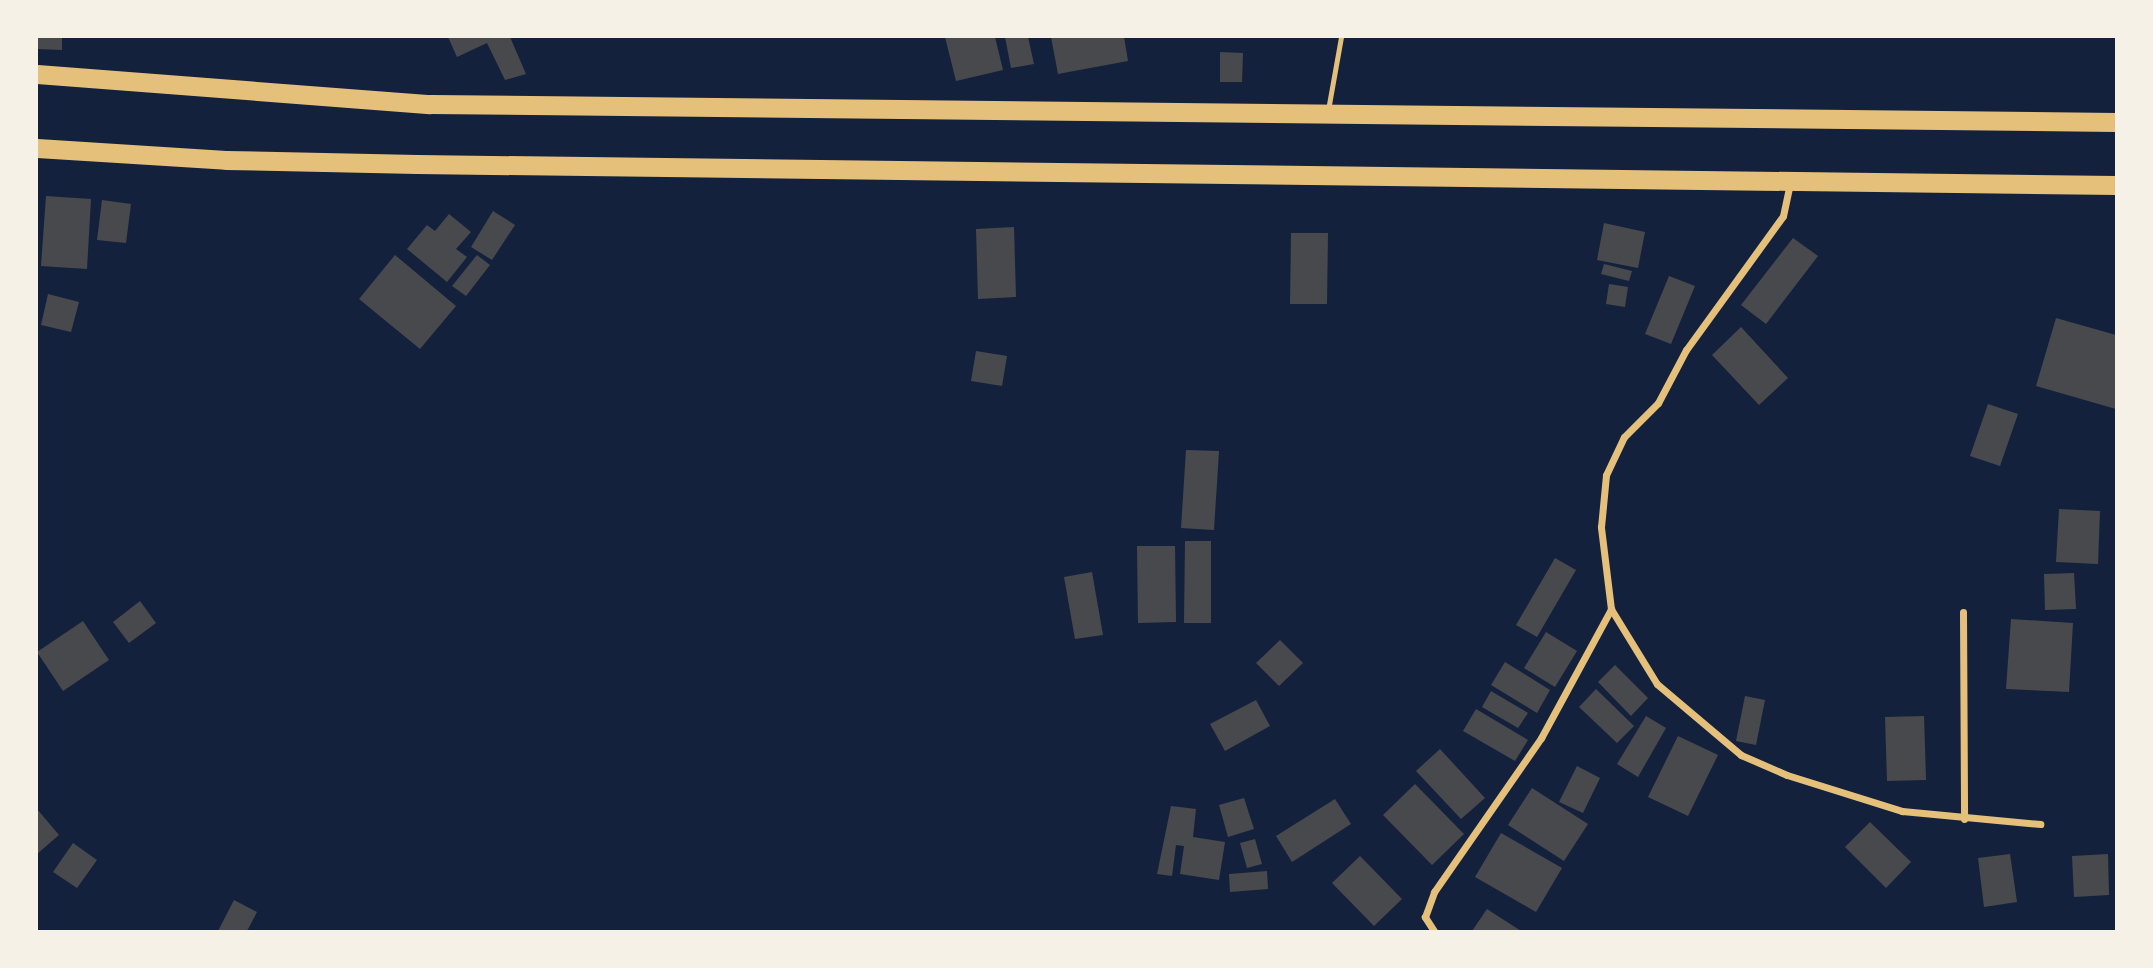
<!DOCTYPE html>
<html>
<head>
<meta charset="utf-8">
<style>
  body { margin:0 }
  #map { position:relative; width:2153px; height:968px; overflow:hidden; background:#14213d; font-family:Jost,sans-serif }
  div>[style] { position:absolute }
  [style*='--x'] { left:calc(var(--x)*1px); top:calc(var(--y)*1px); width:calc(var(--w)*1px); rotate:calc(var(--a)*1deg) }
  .building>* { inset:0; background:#48494c }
  .service>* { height:5px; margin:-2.5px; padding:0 2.5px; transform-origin:2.5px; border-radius:2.5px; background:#e5c07b }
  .minor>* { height:7px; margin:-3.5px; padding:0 3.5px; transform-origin:3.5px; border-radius:3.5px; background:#e5c07b }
  .trunk>* { height:19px; margin:-9.5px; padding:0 9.5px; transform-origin:9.5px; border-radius:9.5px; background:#e5c07b }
  span { translate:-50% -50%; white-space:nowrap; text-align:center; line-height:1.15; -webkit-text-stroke:5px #f6f1e7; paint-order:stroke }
  .frame { position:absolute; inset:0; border:38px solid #f6f1e7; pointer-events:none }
</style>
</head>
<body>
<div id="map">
  <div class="building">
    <i style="clip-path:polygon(37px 37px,62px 37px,62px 50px,37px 49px)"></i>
    <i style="clip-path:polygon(448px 37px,510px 37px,526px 74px,505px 80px,487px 43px,457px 57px)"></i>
    <i style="clip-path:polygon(945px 37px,995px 37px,1003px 70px,956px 81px)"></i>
    <i style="clip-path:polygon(1005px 37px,1028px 37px,1034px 64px,1011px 68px)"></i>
    <i style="clip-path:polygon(1051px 37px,1124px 37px,1128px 61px,1058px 74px)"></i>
    <i style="clip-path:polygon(1220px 52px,1243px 53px,1242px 82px,1220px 82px)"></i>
    <i style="clip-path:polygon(46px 196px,91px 199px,87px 269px,41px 266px)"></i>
    <i style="clip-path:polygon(102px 200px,131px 204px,126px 243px,97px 240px)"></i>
    <i style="clip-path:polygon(493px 211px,515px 225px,492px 260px,471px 247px)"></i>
    <i style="clip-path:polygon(449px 214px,471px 232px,456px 249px,467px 257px,447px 282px,407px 249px,427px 225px,435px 231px)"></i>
    <i style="clip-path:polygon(1604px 223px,1645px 232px,1638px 268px,1597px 260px)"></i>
    <i style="clip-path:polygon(1014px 227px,1016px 297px,978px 299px,976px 229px)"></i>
    <i style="clip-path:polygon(1291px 233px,1328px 233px,1327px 304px,1290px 304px)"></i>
    <i style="clip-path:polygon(1793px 238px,1818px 256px,1766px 324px,1741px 305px)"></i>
    <i style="clip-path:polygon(395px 255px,456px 306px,420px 349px,359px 299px)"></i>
    <i style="clip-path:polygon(477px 255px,490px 265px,466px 296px,452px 286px)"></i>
    <i style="clip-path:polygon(1604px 264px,1632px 271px,1629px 281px,1601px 274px)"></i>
    <i style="clip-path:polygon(1669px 276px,1695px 286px,1671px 344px,1645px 334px)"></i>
    <i style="clip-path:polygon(1609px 284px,1628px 287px,1625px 307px,1606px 304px)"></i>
    <i style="clip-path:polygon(48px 294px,79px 302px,71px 332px,41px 325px)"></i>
    <i style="clip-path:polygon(2056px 318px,2116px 335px,2116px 409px,2036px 386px)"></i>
    <i style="clip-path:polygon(1741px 327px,1788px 378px,1759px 405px,1712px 355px)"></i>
    <i style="clip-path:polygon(976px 351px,1007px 356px,1002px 386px,971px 381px)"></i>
    <i style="clip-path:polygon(1988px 404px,2018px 414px,2000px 466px,1970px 456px)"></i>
    <i style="clip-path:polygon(1186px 450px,1219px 451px,1214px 530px,1181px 528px)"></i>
    <i style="clip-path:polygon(2059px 509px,2100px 511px,2098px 564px,2056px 562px)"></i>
    <i style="clip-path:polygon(1185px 541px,1211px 541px,1211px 623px,1184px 623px)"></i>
    <i style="clip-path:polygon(1137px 546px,1175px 546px,1176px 622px,1138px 623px)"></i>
    <i style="clip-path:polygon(1555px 558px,1576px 570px,1537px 637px,1516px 625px)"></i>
    <i style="clip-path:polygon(1092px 572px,1103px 635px,1075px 639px,1064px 577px)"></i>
    <i style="clip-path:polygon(2074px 573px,2076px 609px,2045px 610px,2044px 574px)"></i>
    <i style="clip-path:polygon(140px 601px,156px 623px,129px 643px,113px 622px)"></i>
    <i style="clip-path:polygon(2011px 619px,2073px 623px,2069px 692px,2006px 689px)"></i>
    <i style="clip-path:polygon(83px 621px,109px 660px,63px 691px,37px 652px)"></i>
    <i style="clip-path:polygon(1546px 632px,1577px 651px,1555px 687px,1524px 668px)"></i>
    <i style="clip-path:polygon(1280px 640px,1303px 663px,1279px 686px,1256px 663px)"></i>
    <i style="clip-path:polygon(1505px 662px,1550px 690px,1537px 713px,1491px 685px)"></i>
    <i style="clip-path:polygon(1615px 665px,1648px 698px,1631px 716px,1598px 682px)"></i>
    <i style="clip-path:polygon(1596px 689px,1634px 726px,1617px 743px,1579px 707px)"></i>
    <i style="clip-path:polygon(1491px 691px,1528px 713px,1518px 728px,1482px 707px)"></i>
    <i style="clip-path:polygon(1745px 696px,1765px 700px,1756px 745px,1736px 741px)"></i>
    <i style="clip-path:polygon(1256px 700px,1270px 726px,1225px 751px,1210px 724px)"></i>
    <i style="clip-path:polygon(1476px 709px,1528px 740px,1515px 761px,1463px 731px)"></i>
    <i style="clip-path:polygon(1646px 716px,1666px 728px,1638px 777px,1617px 764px)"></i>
    <i style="clip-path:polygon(1924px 716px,1926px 780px,1887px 781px,1885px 717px)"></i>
    <i style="clip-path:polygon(1678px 736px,1718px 755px,1688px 816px,1648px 797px)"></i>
    <i style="clip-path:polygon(1440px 749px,1485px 798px,1461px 819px,1416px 771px)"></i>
    <i style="clip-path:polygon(1577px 766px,1600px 778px,1583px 813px,1559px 802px)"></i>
    <i style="clip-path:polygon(1415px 784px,1464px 834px,1432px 865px,1383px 815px)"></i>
    <i style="clip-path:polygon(1532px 788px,1588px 824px,1564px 861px,1508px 825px)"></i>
    <i style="clip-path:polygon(1244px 798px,1254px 829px,1228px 837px,1219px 805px)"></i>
    <i style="clip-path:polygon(1335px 799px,1351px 824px,1292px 862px,1276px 836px)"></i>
    <i style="clip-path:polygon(1171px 806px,1196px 809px,1193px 837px,1225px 842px,1219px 880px,1180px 874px,1184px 846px,1176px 845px,1172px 876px,1157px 874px)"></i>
    <i style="clip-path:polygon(37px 809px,59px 835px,37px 854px)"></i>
    <i style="clip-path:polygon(1870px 822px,1911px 862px,1886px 888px,1845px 847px)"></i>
    <i style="clip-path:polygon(1501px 833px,1562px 868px,1536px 912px,1475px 877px)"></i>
    <i style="clip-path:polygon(1255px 839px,1262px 864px,1247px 868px,1240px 843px)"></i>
    <i style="clip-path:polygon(73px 843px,97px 860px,77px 888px,53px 872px)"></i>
    <i style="clip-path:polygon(2010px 854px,2017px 902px,1984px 907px,1978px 858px)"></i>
    <i style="clip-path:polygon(2108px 854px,2109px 895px,2074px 897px,2072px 856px)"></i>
    <i style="clip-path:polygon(1360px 856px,1402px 899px,1374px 926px,1332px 883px)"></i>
    <i style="clip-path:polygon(1267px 871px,1268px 889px,1230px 892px,1229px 874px)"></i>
    <i style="clip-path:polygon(234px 900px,257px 912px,247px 931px,218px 931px)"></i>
    <i style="clip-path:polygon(1487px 909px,1521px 931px,1472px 931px)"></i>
  </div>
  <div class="service">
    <i style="--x:1328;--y:110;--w:74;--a:-79.9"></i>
  </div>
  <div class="minor">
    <i style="--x:1611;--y:609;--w:88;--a:58.5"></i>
    <i style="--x:1657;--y:684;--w:110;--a:40.2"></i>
    <i style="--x:1741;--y:755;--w:50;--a:23.5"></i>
    <i style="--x:1787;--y:775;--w:121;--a:17.4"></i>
    <i style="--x:1902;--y:811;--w:139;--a:5.4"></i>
    <i style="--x:1963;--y:612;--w:207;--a:89.7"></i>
    <i style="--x:1434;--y:931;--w:17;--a:-123"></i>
    <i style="--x:1425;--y:917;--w:27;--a:-70"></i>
    <i style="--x:1434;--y:892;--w:188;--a:-55.2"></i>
    <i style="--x:1541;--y:738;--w:147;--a:-61.5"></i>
    <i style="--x:1611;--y:609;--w:83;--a:-97"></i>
    <i style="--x:1601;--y:527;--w:52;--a:-84.5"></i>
    <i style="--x:1606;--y:475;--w:42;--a:-64.7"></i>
    <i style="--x:1624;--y:437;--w:48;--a:-45"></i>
    <i style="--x:1658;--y:403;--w:60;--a:-62.2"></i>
    <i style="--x:1686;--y:350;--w:165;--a:-54.1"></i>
    <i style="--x:1783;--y:216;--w:34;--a:-78"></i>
  </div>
  <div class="trunk">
    <i style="--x:37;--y:74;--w:394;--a:4.4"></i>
    <i style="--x:430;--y:104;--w:1686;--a:0.61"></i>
    <i style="--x:37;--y:148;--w:189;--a:3.6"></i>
    <i style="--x:226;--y:160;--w:191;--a:1.2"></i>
    <i style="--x:417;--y:164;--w:1699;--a:0.71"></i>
  </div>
  <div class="frame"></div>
</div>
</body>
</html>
